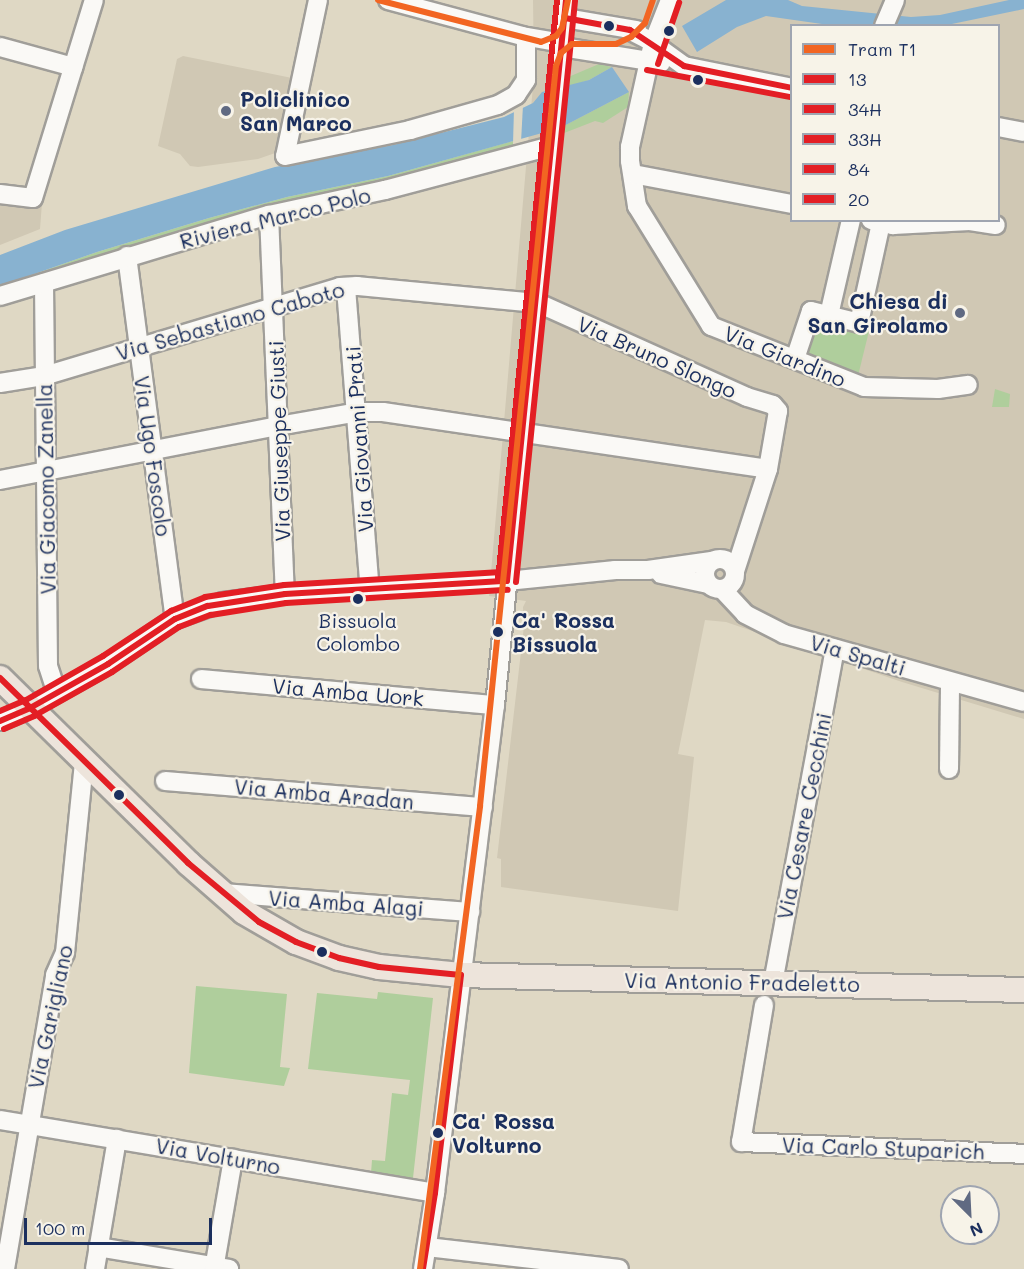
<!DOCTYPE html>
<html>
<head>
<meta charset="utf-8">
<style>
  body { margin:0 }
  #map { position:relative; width:1024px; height:1269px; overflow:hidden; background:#dfd8c4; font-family:Mali,sans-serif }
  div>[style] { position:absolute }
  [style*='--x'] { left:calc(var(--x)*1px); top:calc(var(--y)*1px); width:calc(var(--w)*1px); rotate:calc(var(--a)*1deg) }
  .built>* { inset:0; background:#d0c8b4 }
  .green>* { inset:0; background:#afce9c }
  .water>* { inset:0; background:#88b2d0 }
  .pier>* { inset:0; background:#dfd8c4 }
  .roads { filter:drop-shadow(2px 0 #a09e99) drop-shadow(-2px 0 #a09e99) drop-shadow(0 2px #a09e99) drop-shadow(0 -2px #a09e99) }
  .minor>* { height:18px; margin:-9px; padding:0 9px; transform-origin:9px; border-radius:9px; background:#faf9f6 }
  .minor>.ring { margin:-9px; padding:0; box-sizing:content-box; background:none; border:18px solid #faf9f6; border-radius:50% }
  .major>* { height:24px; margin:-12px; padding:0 12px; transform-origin:12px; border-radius:12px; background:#ede4db }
  .bus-1>* { height:6px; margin:-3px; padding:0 3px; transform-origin:3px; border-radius:3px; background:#e31e24 }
  .bus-2>* { height:6px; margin:-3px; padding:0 3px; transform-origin:3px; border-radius:3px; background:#e31e24 }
  .bus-3>* { height:6px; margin:-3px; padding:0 3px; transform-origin:3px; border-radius:3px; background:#e31e24 }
  .bus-4>* { height:6px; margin:-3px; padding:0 3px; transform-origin:3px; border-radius:3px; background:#e31e24 }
  .bus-5>* { height:6px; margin:-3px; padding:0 3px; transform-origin:3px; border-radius:3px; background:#e31e24 }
  .tram-1>* { height:6px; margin:-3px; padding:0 3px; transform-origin:3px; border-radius:3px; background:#f26522 }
  .dots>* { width:16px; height:16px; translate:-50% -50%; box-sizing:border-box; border:3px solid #f7f3e8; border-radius:50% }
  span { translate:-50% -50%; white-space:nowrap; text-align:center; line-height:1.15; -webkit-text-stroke:4.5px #f7f3e8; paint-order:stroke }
  .bus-label { font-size:20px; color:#1b2f5e }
  .poi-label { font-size:21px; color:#1b2f5e; font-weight:700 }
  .left { translate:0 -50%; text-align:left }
  .right { translate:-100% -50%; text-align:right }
  .street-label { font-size:21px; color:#1b2f5e }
  .stop-label { font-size:21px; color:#1b2f5e; font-weight:700 }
  .legend { position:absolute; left:790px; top:24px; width:210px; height:198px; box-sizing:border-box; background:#f7f3e8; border:2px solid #9fa5b1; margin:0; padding:8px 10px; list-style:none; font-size:18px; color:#1b2f5e }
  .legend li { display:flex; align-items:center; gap:12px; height:30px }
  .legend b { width:30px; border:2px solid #9fa5b1 }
  .north { position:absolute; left:940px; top:1185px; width:60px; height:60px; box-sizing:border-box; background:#f7f3e8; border:2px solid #9fa5b1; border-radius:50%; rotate:156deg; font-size:16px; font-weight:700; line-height:24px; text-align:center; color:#1b2f5e }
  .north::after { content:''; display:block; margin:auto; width:21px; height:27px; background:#606a82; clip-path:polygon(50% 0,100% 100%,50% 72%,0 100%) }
  .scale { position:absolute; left:24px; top:1218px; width:188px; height:27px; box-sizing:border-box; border:3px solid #1b2f5e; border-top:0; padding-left:8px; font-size:18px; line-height:21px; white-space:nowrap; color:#1b2f5e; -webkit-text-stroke:4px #f7f3e8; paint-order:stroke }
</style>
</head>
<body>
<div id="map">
  <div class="built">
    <i style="clip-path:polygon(evenodd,533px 0,1024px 0,1024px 719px,902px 682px,726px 622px,705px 620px,678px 754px,694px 757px,678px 911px,501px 887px,501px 859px,497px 858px,524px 626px,523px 607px,526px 601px,489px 596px,534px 74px,533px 0,792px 26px,998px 26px,998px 220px,792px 220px,792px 26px)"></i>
    <i style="clip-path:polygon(183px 56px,292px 78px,278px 152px,258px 159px,198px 167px,190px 166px,180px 154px,158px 146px,177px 59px)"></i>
    <i style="clip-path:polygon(0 197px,42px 203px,40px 229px,0 245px)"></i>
  </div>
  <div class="green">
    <i style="clip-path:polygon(599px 64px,612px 67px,589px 80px,564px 88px,566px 78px)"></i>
    <i style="clip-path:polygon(629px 92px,628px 107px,603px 123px,595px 121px,559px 135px,560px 128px)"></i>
    <i style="clip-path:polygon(513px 141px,513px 152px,0 292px,0 286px,97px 252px,209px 218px,287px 197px,388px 176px)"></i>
    <i style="clip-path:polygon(814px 317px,869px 331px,857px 380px,801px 358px)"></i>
    <i style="clip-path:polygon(995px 389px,1010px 394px,1009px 407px,992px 407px)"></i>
    <i style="clip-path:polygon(196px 986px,287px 994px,280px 1067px,290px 1068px,284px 1086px,189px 1073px)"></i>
    <i style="clip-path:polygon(378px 992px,433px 998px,413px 1178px,371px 1173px,372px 1160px,385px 1161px,392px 1093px,408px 1095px,410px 1080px,308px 1069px,317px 993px,377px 999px)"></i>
  </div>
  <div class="water">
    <i style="clip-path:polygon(726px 0,788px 0,802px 6px,911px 17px,940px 15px,1009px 0,1024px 0,1024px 9px,947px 25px,836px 26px,766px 16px,737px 27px,697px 52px,682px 26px)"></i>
    <i style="clip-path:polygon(612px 67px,629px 92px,560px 128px,388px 176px,287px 197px,209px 218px,97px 252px,0 286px,0 255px,65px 230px,275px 167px,393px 145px,504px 117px,533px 103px,542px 92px,589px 80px)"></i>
  </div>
  <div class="pier">
    <i style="clip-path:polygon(523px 105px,521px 142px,513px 144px,514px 109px)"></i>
  </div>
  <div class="roads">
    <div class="minor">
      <i style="--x:318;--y:0;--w:159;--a:101.9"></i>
      <i style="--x:285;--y:156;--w:128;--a:-11.7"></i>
      <i style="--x:410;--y:130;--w:91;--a:-15.9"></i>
      <i style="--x:498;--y:105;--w:21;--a:-29"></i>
      <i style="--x:516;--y:95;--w:18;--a:-56"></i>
      <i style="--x:526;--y:80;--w:43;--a:-90"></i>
      <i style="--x:388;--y:0;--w:139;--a:15"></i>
      <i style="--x:522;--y:36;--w:42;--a:9.7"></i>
      <i style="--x:670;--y:0;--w:46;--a:111.6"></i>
      <i style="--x:653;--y:43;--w:107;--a:102.5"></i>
      <i style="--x:630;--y:147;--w:14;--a:90"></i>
      <i style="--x:630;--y:161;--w:46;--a:81.2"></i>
      <i style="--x:637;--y:206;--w:141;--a:58.3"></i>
      <i style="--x:711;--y:326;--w:165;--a:21.7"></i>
      <i style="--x:864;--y:387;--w:74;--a:1.5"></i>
      <i style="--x:938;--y:389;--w:30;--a:-8"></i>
      <i style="--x:565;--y:18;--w:73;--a:9.5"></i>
      <i style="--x:884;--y:26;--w:28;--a:-67"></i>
      <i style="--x:627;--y:29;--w:22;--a:27"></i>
      <i style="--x:647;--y:39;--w:46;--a:36.1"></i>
      <i style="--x:684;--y:66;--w:110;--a:11.5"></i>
      <i style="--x:0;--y:47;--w:76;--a:15.3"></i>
      <i style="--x:562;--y:47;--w:100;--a:9.2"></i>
      <i style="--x:998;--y:127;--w:26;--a:11"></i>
      <i style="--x:633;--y:174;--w:162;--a:10.7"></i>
      <i style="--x:0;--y:194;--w:33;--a:7"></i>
      <i style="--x:33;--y:198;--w:207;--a:-72.9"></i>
      <i style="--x:269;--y:215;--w:379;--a:87.6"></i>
      <i style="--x:871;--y:220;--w:23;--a:13"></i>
      <i style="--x:893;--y:225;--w:77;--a:-3"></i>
      <i style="--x:970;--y:221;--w:26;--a:9"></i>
      <i style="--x:127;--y:256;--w:366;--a:82.5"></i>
      <i style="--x:44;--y:283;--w:383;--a:89.4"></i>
      <i style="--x:48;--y:666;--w:28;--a:72"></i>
      <i style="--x:346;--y:288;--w:303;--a:85.5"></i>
      <i style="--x:0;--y:296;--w:281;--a:-16.8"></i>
      <i style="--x:269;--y:215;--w:119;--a:-12.2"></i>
      <i style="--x:385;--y:190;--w:172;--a:-14.8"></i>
      <i style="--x:829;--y:315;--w:98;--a:-77"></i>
      <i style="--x:793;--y:358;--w:6;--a:-51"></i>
      <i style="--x:797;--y:353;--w:44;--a:-71.6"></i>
      <i style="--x:811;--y:311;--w:49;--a:14"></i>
      <i style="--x:859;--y:323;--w:102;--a:-77.6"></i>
      <i style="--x:0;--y:383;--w:45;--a:-9"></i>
      <i style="--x:44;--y:376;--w:309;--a:-16.7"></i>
      <i style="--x:340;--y:287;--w:17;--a:-3"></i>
      <i style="--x:357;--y:286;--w:182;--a:5.4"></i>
      <i style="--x:538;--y:303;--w:229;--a:24.2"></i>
      <i style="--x:747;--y:397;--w:27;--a:17"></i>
      <i style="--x:773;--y:405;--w:8;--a:50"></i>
      <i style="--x:778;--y:411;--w:59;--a:99.8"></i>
      <i style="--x:768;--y:469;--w:107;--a:107.9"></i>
      <i style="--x:0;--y:480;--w:283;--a:-11"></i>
      <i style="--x:278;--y:426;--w:81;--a:-9.9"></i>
      <i style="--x:358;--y:412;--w:25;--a:0"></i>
      <i style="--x:383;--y:412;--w:389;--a:8.4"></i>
      <i class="ring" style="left:705px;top:559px;width:12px;height:12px"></i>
      <i style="--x:661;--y:574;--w:48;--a:12"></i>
      <i style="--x:722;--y:589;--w:34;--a:47"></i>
      <i style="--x:745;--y:614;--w:44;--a:27.1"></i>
      <i style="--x:784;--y:634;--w:249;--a:15.8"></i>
      <i style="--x:201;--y:679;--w:295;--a:5.1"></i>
      <i style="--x:0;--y:721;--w:33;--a:-23"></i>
      <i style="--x:30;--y:708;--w:90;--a:-29.4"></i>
      <i style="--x:108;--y:664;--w:81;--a:-33.9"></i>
      <i style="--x:175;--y:619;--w:51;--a:-19.5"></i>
      <i style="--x:223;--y:602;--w:63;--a:-7.4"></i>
      <i style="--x:285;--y:594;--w:222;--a:-3.4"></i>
      <i style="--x:507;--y:581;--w:109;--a:-5.8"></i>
      <i style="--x:615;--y:570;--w:33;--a:0"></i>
      <i style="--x:648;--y:570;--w:64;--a:-8.1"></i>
      <i style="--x:949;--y:769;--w:87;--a:-89.3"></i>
      <i style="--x:165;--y:781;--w:319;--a:4.7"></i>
      <i style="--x:222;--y:893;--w:249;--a:4.4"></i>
      <i style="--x:773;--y:983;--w:340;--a:-79.5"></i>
      <i style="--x:764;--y:1005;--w:139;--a:99.5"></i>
      <i style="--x:741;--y:1142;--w:283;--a:2.4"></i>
      <i style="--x:0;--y:1120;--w:441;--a:9.5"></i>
      <i style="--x:98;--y:1247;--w:133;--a:9.5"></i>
      <i style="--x:427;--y:1247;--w:193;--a:6.5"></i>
      <i style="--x:5;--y:1269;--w:298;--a:-80.3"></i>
      <i style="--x:55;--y:975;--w:24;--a:-66"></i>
      <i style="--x:65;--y:953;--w:191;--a:-84.3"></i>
      <i style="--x:95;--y:1269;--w:132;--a:-80.4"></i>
      <i style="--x:214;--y:1269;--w:112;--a:-80.2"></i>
      <i style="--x:423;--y:1269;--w:77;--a:-81"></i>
      <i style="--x:435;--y:1193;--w:492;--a:-83"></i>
      <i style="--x:495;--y:705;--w:709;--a:-84.25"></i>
    </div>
    <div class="major">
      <i style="--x:0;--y:678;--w:264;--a:44.5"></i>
      <i style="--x:188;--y:863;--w:74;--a:41.2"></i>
      <i style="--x:244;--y:912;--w:60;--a:30"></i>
      <i style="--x:296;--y:942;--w:46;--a:20.4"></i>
      <i style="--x:339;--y:958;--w:41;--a:12.7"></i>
      <i style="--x:379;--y:967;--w:82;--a:5.6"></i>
      <i style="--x:461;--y:975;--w:563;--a:1.53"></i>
    </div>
  </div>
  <div class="bus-1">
    <i style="--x:565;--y:18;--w:66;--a:10.5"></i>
    <i style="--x:630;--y:30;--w:65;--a:33.7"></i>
    <i style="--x:684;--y:66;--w:110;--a:11.5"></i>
    <i style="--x:507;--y:581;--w:584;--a:-84.2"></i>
    <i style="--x:0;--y:721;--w:33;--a:-23"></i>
    <i style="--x:30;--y:708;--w:90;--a:-29.4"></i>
    <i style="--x:108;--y:664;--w:81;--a:-33.9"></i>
    <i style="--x:175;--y:619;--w:35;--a:-22"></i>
    <i style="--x:208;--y:606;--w:78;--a:-8.9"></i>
    <i style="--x:285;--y:594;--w:222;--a:-3.4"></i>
  </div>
  <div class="bus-2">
    <i style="--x:516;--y:582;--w:584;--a:-84.2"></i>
    <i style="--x:4;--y:729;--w:33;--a:-23"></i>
    <i style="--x:34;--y:716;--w:90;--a:-29.4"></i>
    <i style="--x:112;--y:672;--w:81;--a:-33.9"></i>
    <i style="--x:179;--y:627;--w:34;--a:-21"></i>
    <i style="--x:211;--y:615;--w:76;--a:-9.1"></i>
    <i style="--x:286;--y:603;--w:222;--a:-3.4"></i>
  </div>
  <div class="bus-3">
    <i style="--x:498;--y:580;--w:583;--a:-84.19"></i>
    <i style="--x:0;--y:711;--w:28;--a:-23"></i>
    <i style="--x:26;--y:700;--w:89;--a:-29.7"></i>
    <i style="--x:103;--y:656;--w:82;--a:-33.5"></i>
    <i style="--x:171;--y:611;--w:37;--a:-22"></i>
    <i style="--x:205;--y:597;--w:80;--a:-8.6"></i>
    <i style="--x:284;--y:585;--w:222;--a:-3.4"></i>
  </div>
  <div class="bus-4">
    <i style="--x:0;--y:678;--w:264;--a:44.5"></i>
    <i style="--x:188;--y:863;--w:92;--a:39.7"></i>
    <i style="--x:259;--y:922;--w:42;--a:28.4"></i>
    <i style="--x:296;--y:942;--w:46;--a:20.4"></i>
    <i style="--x:339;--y:958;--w:41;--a:12.7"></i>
    <i style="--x:379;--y:967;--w:82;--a:5.6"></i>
    <i style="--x:461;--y:975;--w:220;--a:96.8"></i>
    <i style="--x:435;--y:1193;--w:77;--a:99"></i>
  </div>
  <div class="bus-5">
    <i style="--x:658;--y:64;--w:65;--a:-71"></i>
    <i style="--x:647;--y:70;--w:146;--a:10.7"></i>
  </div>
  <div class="tram-1">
    <i style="--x:378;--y:0;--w:168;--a:14.4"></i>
    <i style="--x:541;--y:42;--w:16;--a:-22"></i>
    <i style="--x:556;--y:36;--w:10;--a:-53"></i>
    <i style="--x:562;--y:28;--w:29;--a:-78"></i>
    <i style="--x:420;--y:1269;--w:467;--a:-82.6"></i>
    <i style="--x:480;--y:806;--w:744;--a:-84.14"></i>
    <i style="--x:556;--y:66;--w:14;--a:-69"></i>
    <i style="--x:561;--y:53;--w:14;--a:-39"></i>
    <i style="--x:572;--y:44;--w:44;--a:0"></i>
    <i style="--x:616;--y:44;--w:17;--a:-25"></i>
    <i style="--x:631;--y:37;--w:20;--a:-45"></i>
    <i style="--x:645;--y:23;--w:24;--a:-71"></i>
  </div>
  <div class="dots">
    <i style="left:609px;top:26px;background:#1b2f5e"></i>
    <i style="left:669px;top:31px;background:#1b2f5e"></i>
    <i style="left:698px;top:80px;background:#1b2f5e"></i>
    <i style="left:226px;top:111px;background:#606a82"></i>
    <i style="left:960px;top:313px;background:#606a82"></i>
    <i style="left:358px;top:599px;background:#1b2f5e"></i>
    <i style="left:498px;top:632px;background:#1b2f5e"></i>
    <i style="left:119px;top:795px;background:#1b2f5e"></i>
    <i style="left:322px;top:952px;background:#1b2f5e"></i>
    <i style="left:438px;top:1133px;background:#1b2f5e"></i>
  </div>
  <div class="bus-label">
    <span style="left:358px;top:632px">Bissuola<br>Colombo</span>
  </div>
  <div class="poi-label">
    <span class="left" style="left:240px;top:111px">Policlinico<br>San Marco</span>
    <span class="right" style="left:948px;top:313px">Chiesa di<br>San Girolamo</span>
  </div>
  <div class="street-label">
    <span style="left:275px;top:218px;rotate:-14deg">Riviera Marco Polo</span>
    <span style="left:230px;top:321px;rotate:-16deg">Via Sebastiano Caboto</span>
    <span style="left:785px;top:356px;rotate:22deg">Via Giardino</span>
    <span style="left:657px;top:357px;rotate:24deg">Via Bruno Slongo</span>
    <span style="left:359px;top:439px;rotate:-94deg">Via Giovanni Prati</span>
    <span style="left:279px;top:441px;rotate:-92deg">Via Giuseppe Giusti</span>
    <span style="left:153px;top:456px;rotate:82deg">Via Ugo Foscolo</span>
    <span style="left:46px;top:489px;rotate:-91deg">Via Giacomo Zanella</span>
    <span style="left:858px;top:655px;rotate:16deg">Via Spalti</span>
    <span style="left:348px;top:692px;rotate:5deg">Via Amba Uork</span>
    <span style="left:324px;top:794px;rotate:5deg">Via Amba Aradan</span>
    <span style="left:804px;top:816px;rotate:-79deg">Via Cesare Cecchini</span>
    <span style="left:346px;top:903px;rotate:4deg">Via Amba Alagi</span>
    <span style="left:742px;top:982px;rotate:1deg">Via Antonio Fradeletto</span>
    <span style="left:50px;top:1017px;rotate:-78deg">Via Garigliano</span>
    <span style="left:883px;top:1148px;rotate:2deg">Via Carlo Stuparich</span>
    <span style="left:218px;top:1156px;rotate:10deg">Via Volturno</span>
  </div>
  <div class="stop-label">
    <span class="left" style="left:512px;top:632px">Ca' Rossa<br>Bissuola</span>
    <span class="left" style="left:452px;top:1133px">Ca' Rossa<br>Volturno</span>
  </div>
  <ul class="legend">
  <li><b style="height:8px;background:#f26522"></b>Tram T1</li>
  <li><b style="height:8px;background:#e31e24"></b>13</li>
  <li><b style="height:8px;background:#e31e24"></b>34H</li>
  <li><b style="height:8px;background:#e31e24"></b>33H</li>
  <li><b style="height:8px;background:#e31e24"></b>84</li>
  <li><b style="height:8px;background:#e31e24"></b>20</li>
  </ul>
  <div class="north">N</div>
  <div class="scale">100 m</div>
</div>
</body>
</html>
